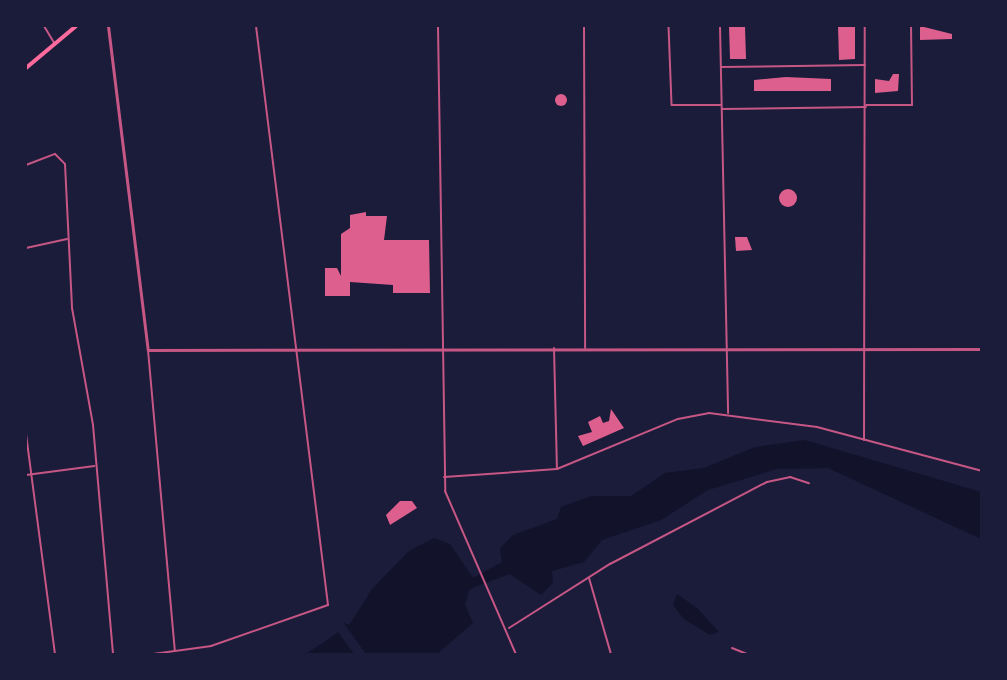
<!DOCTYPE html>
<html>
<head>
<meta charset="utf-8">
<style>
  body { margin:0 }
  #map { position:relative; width:1007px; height:680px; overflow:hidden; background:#1b1b3a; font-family:Lato,sans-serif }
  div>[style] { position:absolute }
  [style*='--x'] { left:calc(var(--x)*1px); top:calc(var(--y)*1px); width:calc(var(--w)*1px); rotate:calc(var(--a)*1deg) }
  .water>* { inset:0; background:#12122b }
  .building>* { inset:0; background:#dd5f8e }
  .round { border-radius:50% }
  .pedestrian>* { height:1.5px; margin:-0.75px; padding:0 0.75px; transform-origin:0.75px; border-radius:0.75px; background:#c65784 }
  .minor>* { height:2px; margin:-1px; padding:0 1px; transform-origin:1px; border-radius:1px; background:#c65784 }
  .tertiary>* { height:3px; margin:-1.5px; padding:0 1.5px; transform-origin:1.5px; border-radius:1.5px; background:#c65784 }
  .primary>* { height:4px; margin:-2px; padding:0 2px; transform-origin:2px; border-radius:2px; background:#ff6b9d }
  span { translate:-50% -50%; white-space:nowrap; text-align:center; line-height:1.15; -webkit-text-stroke:5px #1b1b3a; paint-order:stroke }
  .frame { position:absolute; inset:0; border:27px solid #1b1b3a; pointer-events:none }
</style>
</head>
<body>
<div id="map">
  <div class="water">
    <i style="clip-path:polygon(805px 440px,981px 492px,981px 539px,828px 468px,777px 469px,708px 490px,661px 520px,602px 540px,584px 562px,552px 571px,553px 583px,541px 595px,510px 574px,477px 586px,469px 590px,465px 605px,473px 623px,437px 654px,366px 654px,343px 622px,349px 625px,372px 589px,409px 551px,434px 538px,450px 544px,473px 578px,502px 562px,500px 548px,513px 535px,557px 519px,561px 507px,591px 496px,631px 496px,665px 473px,704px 468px,755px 447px)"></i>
    <i style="clip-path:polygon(677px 594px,698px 609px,719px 632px,710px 635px,684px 619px,673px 605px)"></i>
    <i style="clip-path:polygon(338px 632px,354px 654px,305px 654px,326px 641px)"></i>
  </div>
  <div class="building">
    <i style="clip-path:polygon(729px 26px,745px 26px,746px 59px,730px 59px)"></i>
    <i style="clip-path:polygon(838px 26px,855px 26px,855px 59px,839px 60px)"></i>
    <i style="clip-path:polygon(920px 26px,952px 34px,952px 39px,920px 40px)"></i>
    <i style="clip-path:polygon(893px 74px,899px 74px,898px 91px,875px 93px,875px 79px,889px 81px)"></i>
    <i style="clip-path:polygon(786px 77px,831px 79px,831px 91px,754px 91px,754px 80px)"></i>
    <i class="round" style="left:555px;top:94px;width:12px;height:12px"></i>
    <i class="round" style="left:779px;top:189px;width:18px;height:18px"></i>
    <i style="clip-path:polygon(366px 212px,366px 216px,387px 216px,384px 240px,429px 240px,430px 293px,393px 293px,393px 285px,350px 282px,350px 296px,325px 296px,325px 268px,337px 268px,341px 276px,341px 234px,350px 228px,350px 215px)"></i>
    <i style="clip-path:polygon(735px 237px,747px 237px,752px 250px,736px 251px)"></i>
    <i style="clip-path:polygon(611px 409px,624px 428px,583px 446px,578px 436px,592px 432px,588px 422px,600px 416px,603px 423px,609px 421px)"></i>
    <i style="clip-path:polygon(400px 501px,412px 501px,417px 508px,390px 525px,386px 515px)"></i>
  </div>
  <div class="pedestrian">
    <i style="--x:669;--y:26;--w:79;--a:87.8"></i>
  </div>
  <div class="minor">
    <i style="--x:44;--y:26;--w:21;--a:59"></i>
    <i style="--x:438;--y:26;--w:465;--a:89.1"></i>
    <i style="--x:445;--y:491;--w:178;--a:66.5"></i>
    <i style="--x:584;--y:26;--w:322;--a:89.8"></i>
    <i style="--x:720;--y:26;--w:387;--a:88.8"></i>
    <i style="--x:721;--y:67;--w:144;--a:-0.8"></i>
    <i style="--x:672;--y:105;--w:49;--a:0"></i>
    <i style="--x:866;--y:105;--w:46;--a:0"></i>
    <i style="--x:912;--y:105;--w:79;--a:-90.7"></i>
    <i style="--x:722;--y:109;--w:144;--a:-0.8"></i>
    <i style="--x:26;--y:165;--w:31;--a:-21"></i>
    <i style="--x:55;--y:154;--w:14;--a:45"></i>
    <i style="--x:65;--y:164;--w:144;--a:87.2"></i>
    <i style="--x:72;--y:308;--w:119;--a:79.8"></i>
    <i style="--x:93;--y:425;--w:230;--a:85"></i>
    <i style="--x:26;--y:248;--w:42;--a:-12.4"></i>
    <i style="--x:554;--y:348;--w:121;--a:88.6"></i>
    <i style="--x:148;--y:350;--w:302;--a:84.9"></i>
    <i style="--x:26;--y:434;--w:222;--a:82.5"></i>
    <i style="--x:864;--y:440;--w:414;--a:-89.9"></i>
    <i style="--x:26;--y:475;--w:69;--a:-7.5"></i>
    <i style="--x:444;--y:477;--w:113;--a:-4"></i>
    <i style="--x:557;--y:469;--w:131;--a:-22.5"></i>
    <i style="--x:678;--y:419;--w:32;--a:-11"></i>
    <i style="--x:709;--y:413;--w:109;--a:7.4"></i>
    <i style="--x:817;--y:427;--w:171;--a:14.9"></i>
    <i style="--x:589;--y:578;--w:79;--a:73.9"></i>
    <i style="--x:509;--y:628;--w:120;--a:-32.4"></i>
    <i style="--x:610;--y:564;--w:177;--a:-27.6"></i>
    <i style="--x:767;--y:482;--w:24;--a:-12"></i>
    <i style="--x:790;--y:477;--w:20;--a:18"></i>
    <i style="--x:732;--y:648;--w:16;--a:22"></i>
    <i style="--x:153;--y:654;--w:59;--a:-7.9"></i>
    <i style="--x:211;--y:646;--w:124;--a:-19.3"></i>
    <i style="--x:328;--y:605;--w:583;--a:-97.09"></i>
  </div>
  <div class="tertiary">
    <i style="--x:108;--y:26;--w:326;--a:83"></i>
    <i style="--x:148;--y:350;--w:834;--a:-0.07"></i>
  </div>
  <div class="primary">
    <i style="--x:26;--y:68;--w:65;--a:-40"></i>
  </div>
  <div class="frame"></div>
</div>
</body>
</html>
